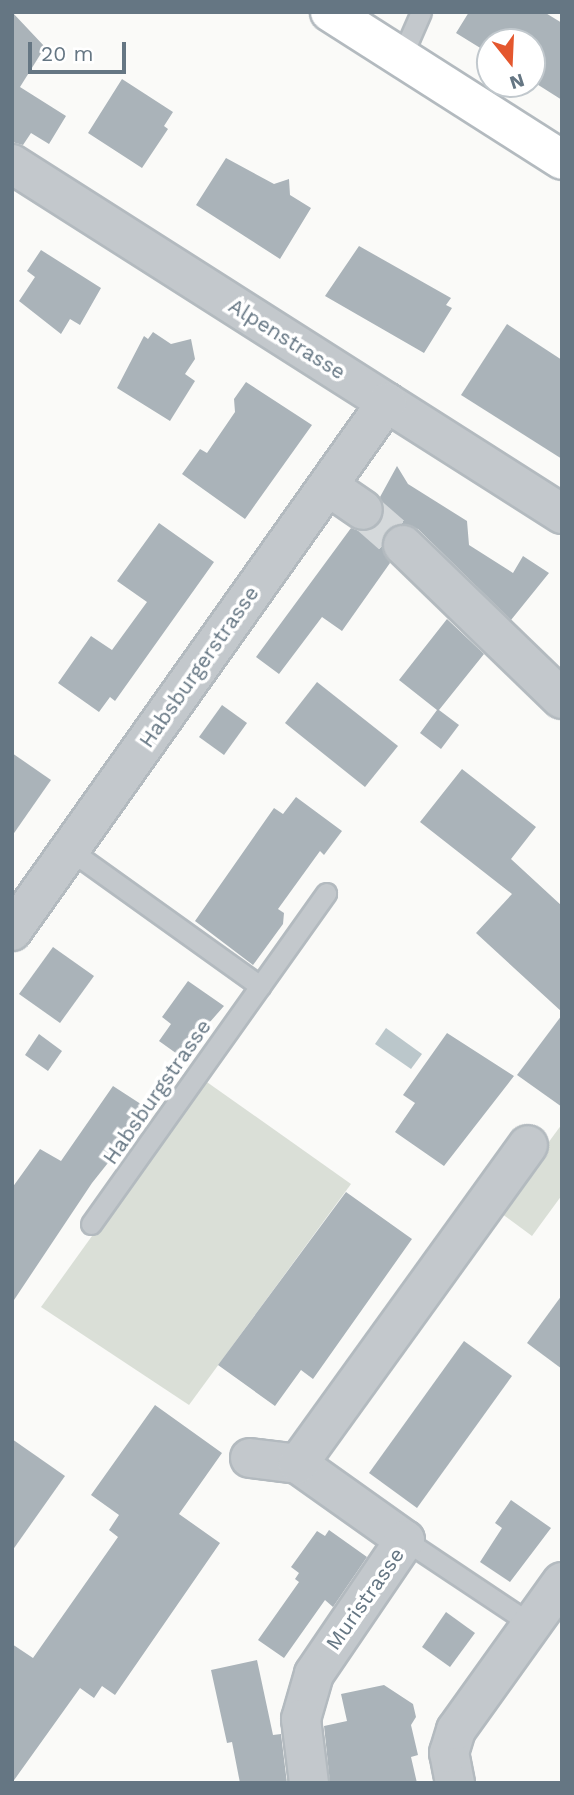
<!DOCTYPE html>
<html>
<head>
<meta charset="utf-8">
<style>
  body { margin:0 }
  #map { position:relative; width:574px; height:1795px; overflow:hidden; background:#fafaf8; font-family:"Work Sans",sans-serif }
  div>[style] { position:absolute }
  [style*='--x'] { left:calc(var(--x)*1px); top:calc(var(--y)*1px); width:calc(var(--w)*1px); rotate:calc(var(--a)*1deg) }
  .green>* { inset:0; background:#dadfd7 }
  .water>* { inset:0; background:#bbc7cb }
  .building>* { inset:0; background:#aab3b9 }
  .street-tunnel>* { height:38px; margin-top:-19px; transform-origin:0; background:repeating-linear-gradient(90deg,#d5d9db 0 38px,transparent 0 57px) }
  .roads { filter:drop-shadow(2px 0 #b3babf) drop-shadow(-2px 0 #b3babf) drop-shadow(0 2px #b3babf) drop-shadow(0 -2px #b3babf) }
  .lane>* { height:19px; margin:-9.5px; padding:0 9.5px; transform-origin:9.5px; border-radius:9.5px; background:#c3c8cc }
  .street>* { height:38px; margin:-19px; padding:0 19px; transform-origin:19px; border-radius:19px; background:#c3c8cc }
  .secondary>* { height:38px; margin:-19px; padding:0 19px; transform-origin:19px; border-radius:19px; background:#fff }
  span { translate:-50% -50%; white-space:nowrap; text-align:center; line-height:1.15; -webkit-text-stroke:7px #fff; paint-order:stroke }
  .street-label { font-size:21px; color:#657683 }
  .frame { position:absolute; inset:0; border:14px solid #657683; pointer-events:none }
  .north { position:absolute; left:476px; top:28px; width:70px; height:70px; box-sizing:border-box; background:#fff; border:2px solid #c1c8cd; border-radius:50%; rotate:162deg; font-size:19px; font-weight:700; line-height:28px; text-align:center; color:#657683 }
  .north::after { content:''; display:block; margin:auto; width:24px; height:32px; background:#e4572e; clip-path:polygon(50% 0,100% 100%,50% 72%,0 100%) }
  .scale { position:absolute; left:28px; top:42px; width:98px; height:32px; box-sizing:border-box; border:4px solid #657683; border-top:0; padding-left:9px; font-size:21px; line-height:24px; white-space:nowrap; color:#657683; -webkit-text-stroke:5px #fff; paint-order:stroke }
</style>
</head>
<body>
<div id="map">
  <div class="green">
    <i style="clip-path:polygon(204px 1080px,351px 1184px,189px 1405px,41px 1307px)"></i>
    <i style="clip-path:polygon(562px 1124px,562px 1195px,532px 1236px,498px 1211px)"></i>
  </div>
  <div class="water">
    <i style="clip-path:polygon(386px 1028px,422px 1054px,411px 1069px,375px 1044px)"></i>
  </div>
  <div class="building">
    <i style="clip-path:polygon(12px 12px,45px 47px,20px 87px,66px 116px,49px 144px,31px 133px,23px 145px,12px 142px)"></i>
    <i style="clip-path:polygon(469px 12px,544px 12px,562px 23px,562px 100px,532px 81px,532px 42px,490px 42px,490px 54px,456px 33px)"></i>
    <i style="clip-path:polygon(122px 79px,173px 112px,164px 126px,168px 129px,142px 168px,88px 133px)"></i>
    <i style="clip-path:polygon(226px 158px,274px 184px,289px 179px,290px 195px,311px 208px,280px 259px,196px 205px)"></i>
    <i style="clip-path:polygon(359px 246px,451px 298px,446px 305px,452px 308px,424px 353px,325px 296px)"></i>
    <i style="clip-path:polygon(41px 250px,101px 288px,80px 325px,70px 319px,61px 334px,19px 301px,35px 277px,27px 271px)"></i>
    <i style="clip-path:polygon(507px 324px,562px 360px,562px 459px,461px 395px)"></i>
    <i style="clip-path:polygon(153px 332px,171px 344px,191px 339px,195px 359px,185px 374px,195px 381px,170px 421px,117px 388px,144px 336px,148px 339px)"></i>
    <i style="clip-path:polygon(246px 382px,312px 425px,245px 519px,182px 474px,200px 449px,207px 453px,235px 412px,234px 399px)"></i>
    <i style="clip-path:polygon(397px 466px,408px 484px,467px 521px,469px 545px,513px 573px,523px 556px,549px 573px,511px 620px,418px 529px,396px 524px,382px 540px,390px 563px,342px 631px,322px 617px,279px 674px,256px 657px,351px 528px,362px 532px,381px 523px,385px 511px,380px 497px)"></i>
    <i style="clip-path:polygon(159px 523px,214px 562px,115px 701px,110px 697px,99px 712px,58px 683px,91px 636px,112px 650px,147px 602px,117px 581px)"></i>
    <i style="clip-path:polygon(447px 619px,484px 654px,439px 710px,459px 725px,441px 749px,420px 733px,437px 710px,399px 680px)"></i>
    <i style="clip-path:polygon(317px 682px,398px 746px,365px 787px,285px 723px)"></i>
    <i style="clip-path:polygon(222px 705px,247px 723px,224px 755px,199px 737px)"></i>
    <i style="clip-path:polygon(12px 753px,51px 780px,12px 836px)"></i>
    <i style="clip-path:polygon(462px 769px,536px 827px,511px 859px,562px 906px,562px 1012px,476px 933px,512px 894px,420px 822px)"></i>
    <i style="clip-path:polygon(296px 797px,342px 831px,324px 855px,320px 851px,278px 909px,284px 913px,283px 924px,253px 965px,195px 921px,274px 808px,283px 814px)"></i>
    <i style="clip-path:polygon(53px 947px,94px 976px,60px 1023px,19px 994px)"></i>
    <i style="clip-path:polygon(188px 981px,224px 1006px,180px 1056px,159px 1041px,171px 1024px,162px 1017px)"></i>
    <i style="clip-path:polygon(562px 1015px,562px 1107px,517px 1075px)"></i>
    <i style="clip-path:polygon(447px 1033px,514px 1076px,444px 1166px,395px 1132px,415px 1103px,403px 1095px)"></i>
    <i style="clip-path:polygon(39px 1034px,62px 1051px,48px 1071px,25px 1055px)"></i>
    <i style="clip-path:polygon(113px 1086px,150px 1110px,92px 1183px,12px 1303px,12px 1188px,40px 1149px,61px 1161px)"></i>
    <i style="clip-path:polygon(346px 1192px,412px 1239px,313px 1379px,301px 1370px,275px 1406px,218px 1365px)"></i>
    <i style="clip-path:polygon(562px 1295px,562px 1369px,527px 1343px)"></i>
    <i style="clip-path:polygon(464px 1341px,512px 1376px,417px 1508px,369px 1473px)"></i>
    <i style="clip-path:polygon(155px 1405px,222px 1453px,179px 1514px,220px 1543px,115px 1695px,102px 1686px,94px 1698px,80px 1688px,12px 1783px,12px 1644px,33px 1658px,118px 1537px,109px 1530px,119px 1515px,91px 1495px)"></i>
    <i style="clip-path:polygon(12px 1439px,65px 1476px,12px 1551px)"></i>
    <i style="clip-path:polygon(511px 1500px,551px 1528px,510px 1582px,480px 1562px,502px 1528px,495px 1523px)"></i>
    <i style="clip-path:polygon(329px 1530px,367px 1557px,333px 1607px,325px 1600px,284px 1658px,258px 1640px,299px 1582px,295px 1579px,299px 1573px,291px 1567px,317px 1531px,325px 1536px)"></i>
    <i style="clip-path:polygon(446px 1612px,475px 1633px,450px 1667px,422px 1647px)"></i>
    <i style="clip-path:polygon(257px 1660px,273px 1735px,281px 1734px,287px 1783px,240px 1783px,232px 1742px,227px 1743px,211px 1670px)"></i>
    <i style="clip-path:polygon(384px 1685px,413px 1704px,416px 1717px,411px 1725px,418px 1755px,411px 1757px,417px 1783px,330px 1783px,324px 1726px,347px 1721px,341px 1694px)"></i>
  </div>
  <div class="street-tunnel">
    <i style="--x:363;--y:510;--w:53;--a:41.2"></i>
  </div>
  <div class="roads">
    <div class="lane">
      <i style="--x:401;--y:58;--w:50;--a:-66.5"></i>
      <i style="--x:70;--y:850;--w:234;--a:35.6"></i>
      <i style="--x:91;--y:1224;--w:406;--a:-54.6"></i>
      <i style="--x:405;--y:1540;--w:151;--a:33.7"></i>
    </div>
    <div class="street">
      <i style="--x:12;--y:164;--w:652;--a:32.47"></i>
      <i style="--x:328;--y:486;--w:42;--a:34.4"></i>
      <i style="--x:403;--y:545;--w:221;--a:44.1"></i>
      <i style="--x:12;--y:931;--w:648;--a:-54.67"></i>
      <i style="--x:250;--y:1458;--w:48;--a:7.1"></i>
      <i style="--x:298;--y:1464;--w:131;--a:35.4"></i>
      <i style="--x:405;--y:1540;--w:162;--a:124.2"></i>
      <i style="--x:314;--y:1674;--w:47;--a:106.1"></i>
      <i style="--x:301;--y:1719;--w:64;--a:82.9"></i>
      <i style="--x:298;--y:1464;--w:393;--a:-54.2"></i>
      <i style="--x:455;--y:1783;--w:31;--a:-101"></i>
      <i style="--x:449;--y:1753;--w:24;--a:-73"></i>
      <i style="--x:456;--y:1730;--w:182;--a:-54.4"></i>
    </div>
    <div class="secondary">
      <i style="--x:330;--y:12;--w:275;--a:32.5"></i>
    </div>
  </div>
  <div class="street-label">
    <span style="left:287px;top:339px;rotate:32deg">Alpenstrasse</span>
    <span style="left:199px;top:667px;rotate:-55deg">Habsburgerstrasse</span>
    <span style="left:157px;top:1092px;rotate:-55deg">Habsburgstrasse</span>
    <span style="left:365px;top:1599px;rotate:-55deg">Muristrasse</span>
  </div>
  <div class="frame"></div>
  <div class="north">N</div>
  <div class="scale">20 m</div>
</div>
</body>
</html>
